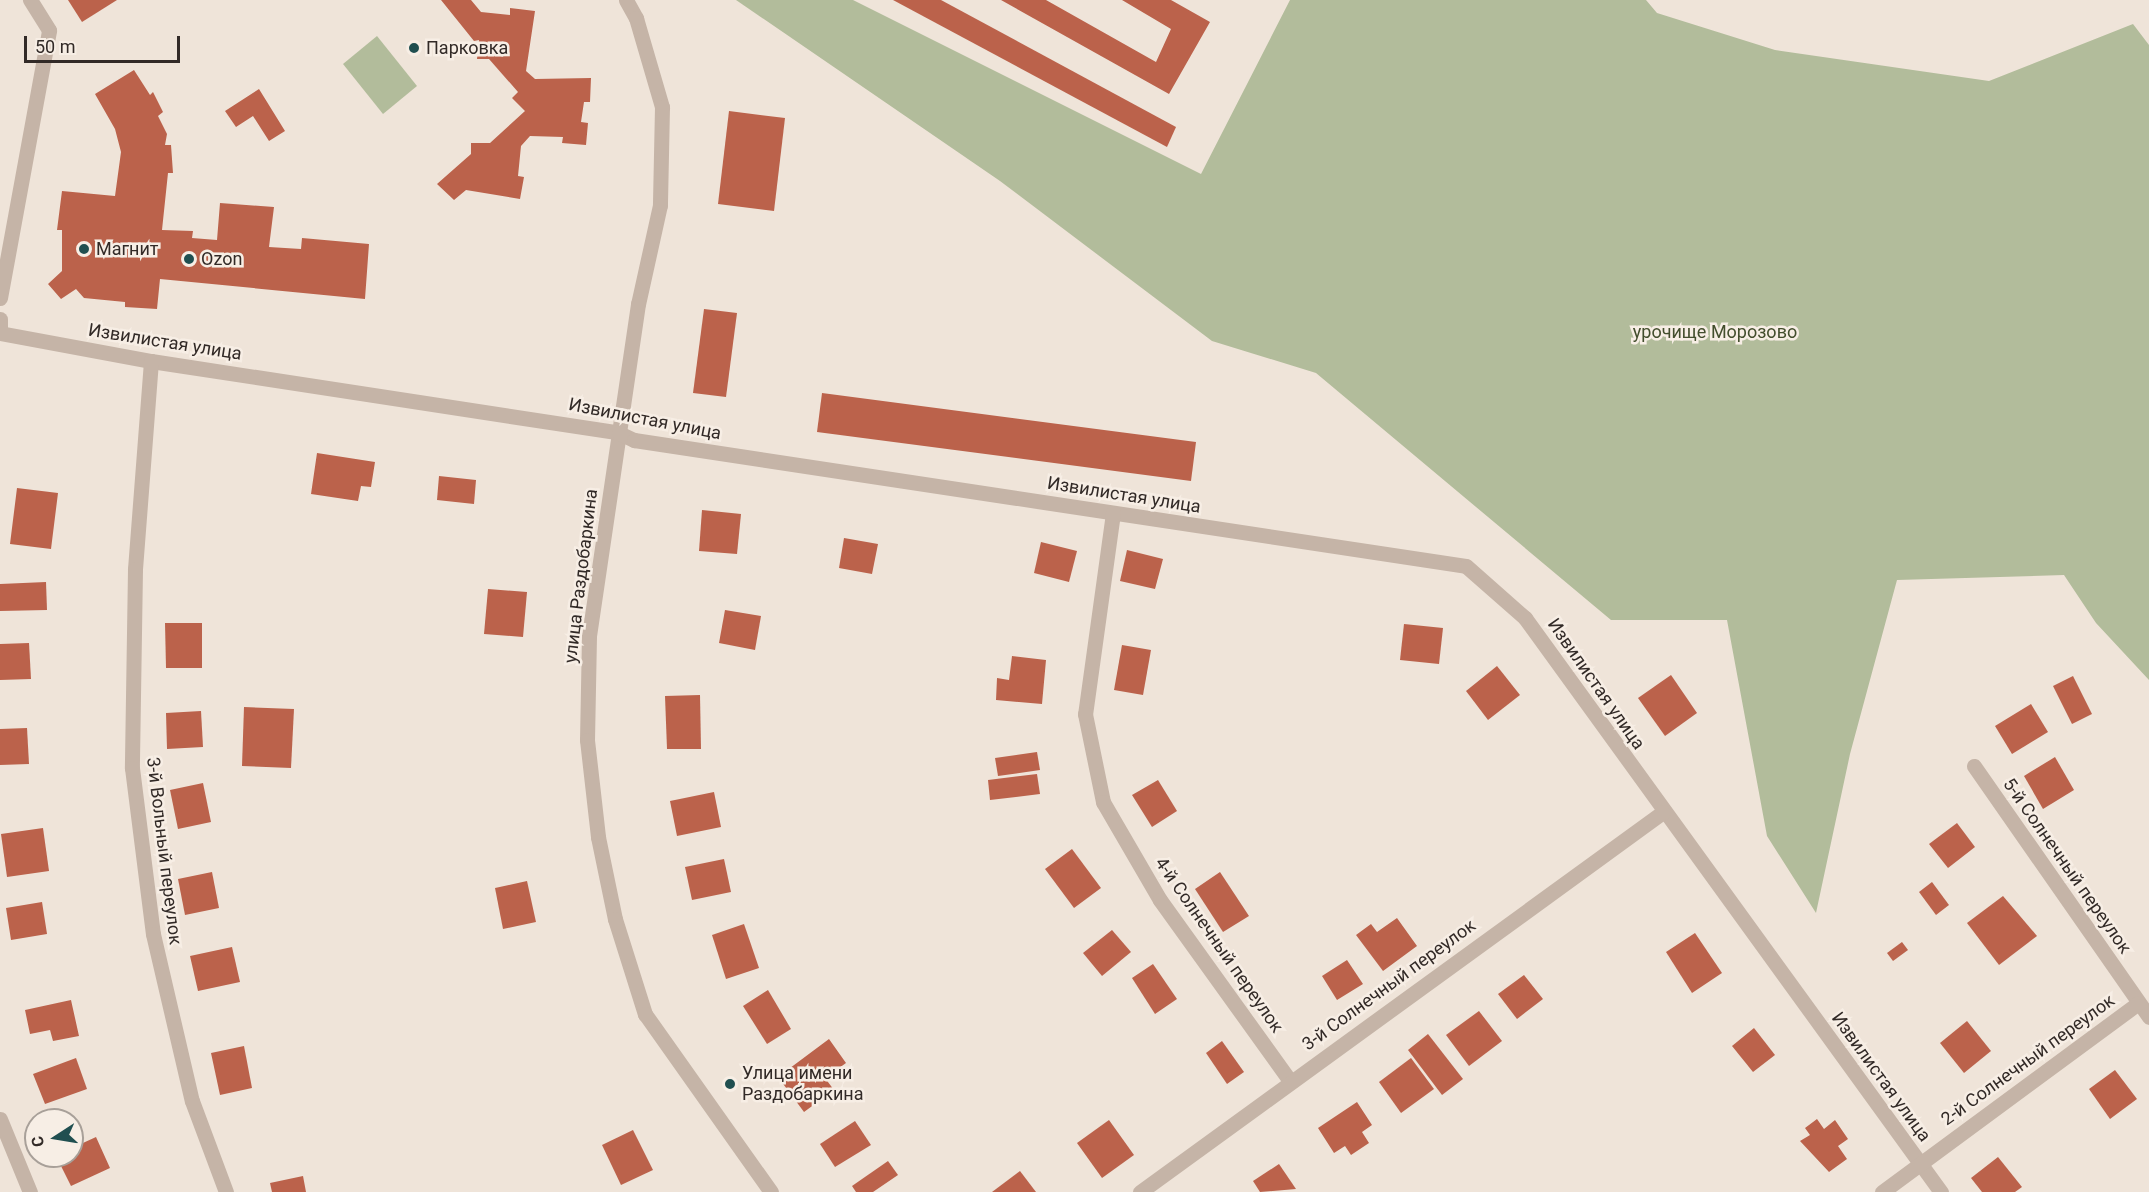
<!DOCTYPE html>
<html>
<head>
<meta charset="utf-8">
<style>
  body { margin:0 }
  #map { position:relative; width:2149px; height:1192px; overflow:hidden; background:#efe4d9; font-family:Roboto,sans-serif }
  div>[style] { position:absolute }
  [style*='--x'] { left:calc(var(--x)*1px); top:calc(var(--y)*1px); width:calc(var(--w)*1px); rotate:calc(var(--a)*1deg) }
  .green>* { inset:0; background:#b2bc9b }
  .building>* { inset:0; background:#bb624b }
  .minor>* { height:15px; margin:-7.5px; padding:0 7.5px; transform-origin:7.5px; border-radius:7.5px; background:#c5b4a7 }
  .dots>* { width:16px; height:16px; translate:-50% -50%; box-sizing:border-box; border:3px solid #f7eee5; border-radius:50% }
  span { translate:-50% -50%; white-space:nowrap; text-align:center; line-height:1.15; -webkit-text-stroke:5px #f7eee5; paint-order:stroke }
  .poi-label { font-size:18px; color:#322a27 }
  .left { translate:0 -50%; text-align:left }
  .park-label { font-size:18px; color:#434e2d }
  .street-label { font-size:18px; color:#322a27 }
  .north { position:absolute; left:24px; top:1108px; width:60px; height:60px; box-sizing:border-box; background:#f7eee5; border:2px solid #a8a099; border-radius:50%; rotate:258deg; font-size:16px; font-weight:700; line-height:24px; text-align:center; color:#322a27 }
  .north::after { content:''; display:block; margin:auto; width:21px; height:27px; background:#204f50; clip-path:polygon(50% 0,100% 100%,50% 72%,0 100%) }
  .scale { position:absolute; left:24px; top:36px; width:156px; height:27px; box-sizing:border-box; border:3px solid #322a27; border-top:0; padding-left:8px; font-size:18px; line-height:21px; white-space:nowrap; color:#322a27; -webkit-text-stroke:4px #f7eee5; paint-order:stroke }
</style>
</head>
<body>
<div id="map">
  <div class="green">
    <i style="clip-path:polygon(736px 0,853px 0,1201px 174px,1290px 0,1646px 0,1657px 13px,1775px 50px,1989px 81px,2133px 24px,2149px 45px,2149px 680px,2096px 623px,2064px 575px,1897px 580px,1850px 754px,1816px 913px,1767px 836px,1727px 620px,1611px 620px,1316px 373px,1212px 341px,1000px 181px)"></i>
    <i style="clip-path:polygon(377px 36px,417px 86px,383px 114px,343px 64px)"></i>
  </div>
  <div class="building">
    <i style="clip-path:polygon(68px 0,117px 0,82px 22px)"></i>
    <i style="clip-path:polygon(441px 0,471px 0,481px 12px,510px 15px,510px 8px,535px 11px,526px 71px,535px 79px,591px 78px,590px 102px,584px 102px,581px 122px,588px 123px,586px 145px,562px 143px,563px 137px,530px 136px,521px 146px,518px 176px,524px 177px,520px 199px,466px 190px,454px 200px,437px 184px,471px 154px,471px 143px,490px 143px,525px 111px,512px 98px,518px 92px,489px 59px,477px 59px,479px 40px,474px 41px)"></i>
    <i style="clip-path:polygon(893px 0,941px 0,1176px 127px,1167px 147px)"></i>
    <i style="clip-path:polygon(1001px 0,1046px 0,1156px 62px,1171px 29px,1122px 0,1171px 0,1210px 22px,1169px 94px)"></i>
    <i style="clip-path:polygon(134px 70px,150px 95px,153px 92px,163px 112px,158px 116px,167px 134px,165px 145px,171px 145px,173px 173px,168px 173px,162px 230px,193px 231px,192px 238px,217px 240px,220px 203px,274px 207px,269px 247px,301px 249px,302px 238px,369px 244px,365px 299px,160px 279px,157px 309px,125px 307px,125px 302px,84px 298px,76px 289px,61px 299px,48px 284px,62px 271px,62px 230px,57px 230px,62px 191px,115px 196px,121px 152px,115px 129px,95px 94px)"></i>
    <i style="clip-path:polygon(259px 89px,285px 131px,269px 141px,253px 116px,236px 127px,225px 111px)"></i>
    <i style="clip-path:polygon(729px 111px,785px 118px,774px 211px,718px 204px)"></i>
    <i style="clip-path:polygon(704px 309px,737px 313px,726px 397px,693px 393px)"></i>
    <i style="clip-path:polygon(822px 393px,1196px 442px,1191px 481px,817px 432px)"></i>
    <i style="clip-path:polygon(317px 453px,375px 462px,371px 487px,361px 486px,358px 501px,311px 494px)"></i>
    <i style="clip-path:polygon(439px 476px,476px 480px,474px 504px,437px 500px)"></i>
    <i style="clip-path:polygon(17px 488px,58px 493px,51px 549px,10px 544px)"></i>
    <i style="clip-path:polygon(702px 510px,741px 514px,737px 554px,699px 551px)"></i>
    <i style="clip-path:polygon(844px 538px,878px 544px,872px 574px,839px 568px)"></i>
    <i style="clip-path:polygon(1041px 542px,1077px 551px,1069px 582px,1034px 573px)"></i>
    <i style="clip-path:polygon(1127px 550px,1163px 559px,1155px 589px,1120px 581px)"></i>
    <i style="clip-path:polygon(46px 582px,47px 610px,0 611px,0 584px)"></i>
    <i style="clip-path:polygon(488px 589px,527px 592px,523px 637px,484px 634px)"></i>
    <i style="clip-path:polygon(725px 610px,761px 616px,755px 650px,719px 643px)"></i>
    <i style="clip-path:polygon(165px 623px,202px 623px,202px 668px,166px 668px)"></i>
    <i style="clip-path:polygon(1404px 624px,1443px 628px,1439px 664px,1400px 660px)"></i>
    <i style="clip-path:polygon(29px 643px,31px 679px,0 680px,0 644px)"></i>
    <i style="clip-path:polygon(1122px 645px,1151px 650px,1143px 695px,1114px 690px)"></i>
    <i style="clip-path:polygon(1012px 656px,1046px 660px,1042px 704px,996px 700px,997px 678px,1009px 680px)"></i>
    <i style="clip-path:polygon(1497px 666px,1520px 695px,1488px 720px,1466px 691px)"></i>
    <i style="clip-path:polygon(1671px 675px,1697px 713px,1665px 736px,1638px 698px)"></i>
    <i style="clip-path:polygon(2073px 676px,2092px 714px,2072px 724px,2053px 686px)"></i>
    <i style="clip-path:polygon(700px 695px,701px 749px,667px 749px,665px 696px)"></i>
    <i style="clip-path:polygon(2031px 704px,2048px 732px,2012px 754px,1995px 726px)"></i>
    <i style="clip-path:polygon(244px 707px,294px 709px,291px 768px,242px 766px)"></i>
    <i style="clip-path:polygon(201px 711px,203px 747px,167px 749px,166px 713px)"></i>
    <i style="clip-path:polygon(27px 728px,29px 764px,0 765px,0 729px)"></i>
    <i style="clip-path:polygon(1037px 752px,1040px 770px,998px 776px,995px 758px)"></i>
    <i style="clip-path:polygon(2055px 757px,2074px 790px,2043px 809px,2024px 776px)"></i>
    <i style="clip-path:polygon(1037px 774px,1040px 794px,990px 800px,988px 780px)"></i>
    <i style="clip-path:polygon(1158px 780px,1177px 811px,1152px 827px,1132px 795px)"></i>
    <i style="clip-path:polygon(203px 783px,211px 822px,178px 829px,170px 790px)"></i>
    <i style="clip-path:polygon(714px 792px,721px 827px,677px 836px,670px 801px)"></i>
    <i style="clip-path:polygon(1957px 823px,1975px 847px,1948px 868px,1929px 844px)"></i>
    <i style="clip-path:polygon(43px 828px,49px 871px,7px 877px,1px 834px)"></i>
    <i style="clip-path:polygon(1072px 849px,1101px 888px,1074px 908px,1045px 869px)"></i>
    <i style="clip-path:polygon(724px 859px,731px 892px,692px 900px,685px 867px)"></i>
    <i style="clip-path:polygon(212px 872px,219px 908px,185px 915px,178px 879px)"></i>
    <i style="clip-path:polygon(1220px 872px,1249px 916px,1223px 932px,1195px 889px)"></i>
    <i style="clip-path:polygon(527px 881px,536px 922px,503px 929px,495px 888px)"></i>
    <i style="clip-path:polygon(1932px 882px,1949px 905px,1936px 915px,1919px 892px)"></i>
    <i style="clip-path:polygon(2003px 896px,2037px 936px,1999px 965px,1967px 923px)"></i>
    <i style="clip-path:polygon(42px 902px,47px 934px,11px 940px,6px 908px)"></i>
    <i style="clip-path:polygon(1397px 918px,1417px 946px,1383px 971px,1356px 935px,1371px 924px,1377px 932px)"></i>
    <i style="clip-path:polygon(744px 924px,759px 968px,726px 979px,712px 935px)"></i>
    <i style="clip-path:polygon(1112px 930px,1131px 952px,1102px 976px,1083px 953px)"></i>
    <i style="clip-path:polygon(1695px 933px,1722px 973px,1692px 993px,1666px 952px)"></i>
    <i style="clip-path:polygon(1902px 942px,1908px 950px,1893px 961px,1887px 953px)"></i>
    <i style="clip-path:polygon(232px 947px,240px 982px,198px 991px,190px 956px)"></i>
    <i style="clip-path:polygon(1347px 960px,1363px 984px,1337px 1000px,1322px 976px)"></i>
    <i style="clip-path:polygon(1153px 964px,1177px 999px,1155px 1014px,1132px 978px)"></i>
    <i style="clip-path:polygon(1524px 975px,1543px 999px,1517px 1019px,1498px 994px)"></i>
    <i style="clip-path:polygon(768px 990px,791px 1029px,767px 1044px,743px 1006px)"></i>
    <i style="clip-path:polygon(71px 1000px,79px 1036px,53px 1041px,50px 1030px,30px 1034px,25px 1010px)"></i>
    <i style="clip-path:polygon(1479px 1011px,1502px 1041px,1469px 1066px,1446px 1035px)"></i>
    <i style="clip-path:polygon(1967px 1021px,1991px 1051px,1964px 1073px,1940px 1043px)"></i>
    <i style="clip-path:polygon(1754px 1028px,1775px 1055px,1753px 1072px,1732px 1046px)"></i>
    <i style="clip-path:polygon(1428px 1034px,1463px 1079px,1442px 1095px,1408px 1050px)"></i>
    <i style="clip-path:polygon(829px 1039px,846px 1063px,825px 1078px,834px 1090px,804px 1112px,778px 1077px)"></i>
    <i style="clip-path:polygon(1222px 1041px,1244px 1072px,1227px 1084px,1206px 1053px)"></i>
    <i style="clip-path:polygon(244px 1046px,252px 1088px,220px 1095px,211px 1053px)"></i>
    <i style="clip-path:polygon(76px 1058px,87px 1089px,45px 1104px,33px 1074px)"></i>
    <i style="clip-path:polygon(1411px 1058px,1434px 1089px,1401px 1113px,1379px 1082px)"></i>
    <i style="clip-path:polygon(2115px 1070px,2137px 1099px,2110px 1119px,2089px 1089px)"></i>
    <i style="clip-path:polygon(1357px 1102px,1372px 1125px,1362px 1132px,1369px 1143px,1351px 1155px,1345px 1146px,1334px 1153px,1318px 1128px)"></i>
    <i style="clip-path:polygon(1817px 1119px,1824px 1129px,1835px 1120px,1848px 1139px,1838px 1146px,1847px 1159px,1829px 1172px,1800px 1141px,1810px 1135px,1805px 1128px)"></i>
    <i style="clip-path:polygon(1109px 1120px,1134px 1155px,1102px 1178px,1077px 1143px)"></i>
    <i style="clip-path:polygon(855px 1121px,871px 1145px,835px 1167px,820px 1144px)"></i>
    <i style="clip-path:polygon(633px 1130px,653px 1170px,621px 1185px,602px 1145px)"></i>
    <i style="clip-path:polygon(96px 1137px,110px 1168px,71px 1186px,56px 1156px,72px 1156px,72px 1148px)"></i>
    <i style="clip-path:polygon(1998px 1157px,2022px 1187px,2015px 1192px,1982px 1192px,1971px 1178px)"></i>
    <i style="clip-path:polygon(888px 1161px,898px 1175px,873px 1192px,856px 1192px,852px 1186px)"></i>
    <i style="clip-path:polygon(1279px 1164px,1296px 1189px,1260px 1192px,1253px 1181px)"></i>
    <i style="clip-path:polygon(1020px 1171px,1036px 1192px,992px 1192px)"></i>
    <i style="clip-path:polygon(303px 1176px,306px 1192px,272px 1192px,270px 1183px)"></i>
  </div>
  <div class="minor">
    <i style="--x:626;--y:0;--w:21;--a:61"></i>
    <i style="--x:636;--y:18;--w:93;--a:73.7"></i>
    <i style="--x:662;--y:107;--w:98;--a:91.2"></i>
    <i style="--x:660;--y:205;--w:101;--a:102.5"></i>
    <i style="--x:638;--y:304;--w:336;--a:98.4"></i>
    <i style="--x:589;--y:636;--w:104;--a:91.1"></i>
    <i style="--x:587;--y:740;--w:98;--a:83.5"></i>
    <i style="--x:598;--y:837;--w:84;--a:78.3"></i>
    <i style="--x:615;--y:919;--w:100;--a:72.5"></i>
    <i style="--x:645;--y:1014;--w:218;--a:54.7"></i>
    <i style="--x:0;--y:298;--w:272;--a:-79.6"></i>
    <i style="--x:49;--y:30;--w:36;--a:-122"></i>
    <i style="--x:0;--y:319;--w:14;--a:90"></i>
    <i style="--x:0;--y:333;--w:154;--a:10.5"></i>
    <i style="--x:151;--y:361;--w:474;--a:8.7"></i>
    <i style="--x:619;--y:433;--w:17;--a:25"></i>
    <i style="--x:634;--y:440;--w:841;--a:8.61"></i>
    <i style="--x:1466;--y:566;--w:79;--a:41.4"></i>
    <i style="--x:1525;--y:618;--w:709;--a:54.07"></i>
    <i style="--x:151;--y:361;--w:209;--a:94.4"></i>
    <i style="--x:135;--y:569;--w:199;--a:90.9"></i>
    <i style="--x:132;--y:768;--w:167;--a:82.8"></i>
    <i style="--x:153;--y:934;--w:171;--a:76.9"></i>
    <i style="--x:192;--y:1101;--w:97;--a:69.5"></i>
    <i style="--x:1113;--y:513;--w:203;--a:97.9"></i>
    <i style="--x:1085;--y:714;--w:90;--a:78.4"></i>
    <i style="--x:1103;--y:802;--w:113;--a:59.8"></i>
    <i style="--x:1160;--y:900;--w:223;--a:54.3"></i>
    <i style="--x:1974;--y:766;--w:306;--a:55.1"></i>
    <i style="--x:0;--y:1119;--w:79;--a:67.7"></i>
    <i style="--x:1140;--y:1192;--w:646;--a:-36"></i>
    <i style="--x:1882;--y:1192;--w:318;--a:-36.4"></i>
  </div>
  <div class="dots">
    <i style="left:414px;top:48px;background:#204f50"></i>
    <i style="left:84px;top:249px;background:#204f50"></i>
    <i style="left:189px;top:259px;background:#204f50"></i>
    <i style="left:730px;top:1084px;background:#204f50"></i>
  </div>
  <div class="poi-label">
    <span class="left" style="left:426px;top:48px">Парковка</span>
    <span class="left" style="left:96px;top:249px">Магнит</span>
    <span class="left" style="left:201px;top:259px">Ozon</span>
    <span class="left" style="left:742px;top:1084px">Улица имени<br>Раздобаркина</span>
  </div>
  <div class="park-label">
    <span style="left:1715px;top:332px">урочище Морозово</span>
  </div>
  <div class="street-label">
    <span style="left:165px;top:342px;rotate:9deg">Извилистая улица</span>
    <span style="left:645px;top:419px;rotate:11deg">Извилистая улица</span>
    <span style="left:1124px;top:495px;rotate:9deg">Извилистая улица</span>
    <span style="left:581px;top:576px;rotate:-83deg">улица Раздобаркина</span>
    <span style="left:1596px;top:684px;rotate:55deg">Извилистая улица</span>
    <span style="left:164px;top:851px;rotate:83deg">3-й Вольный переулок</span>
    <span style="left:2067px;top:866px;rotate:55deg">5-й Солнечный переулок</span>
    <span style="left:1219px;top:945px;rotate:55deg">4-й Солнечный переулок</span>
    <span style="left:1389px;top:985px;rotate:-36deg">3-й Солнечный переулок</span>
    <span style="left:2028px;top:1060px;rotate:-36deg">2-й Солнечный переулок</span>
    <span style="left:1881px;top:1077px;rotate:54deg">Извилистая улица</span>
  </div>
  <div class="north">С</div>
  <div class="scale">50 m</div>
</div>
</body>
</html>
